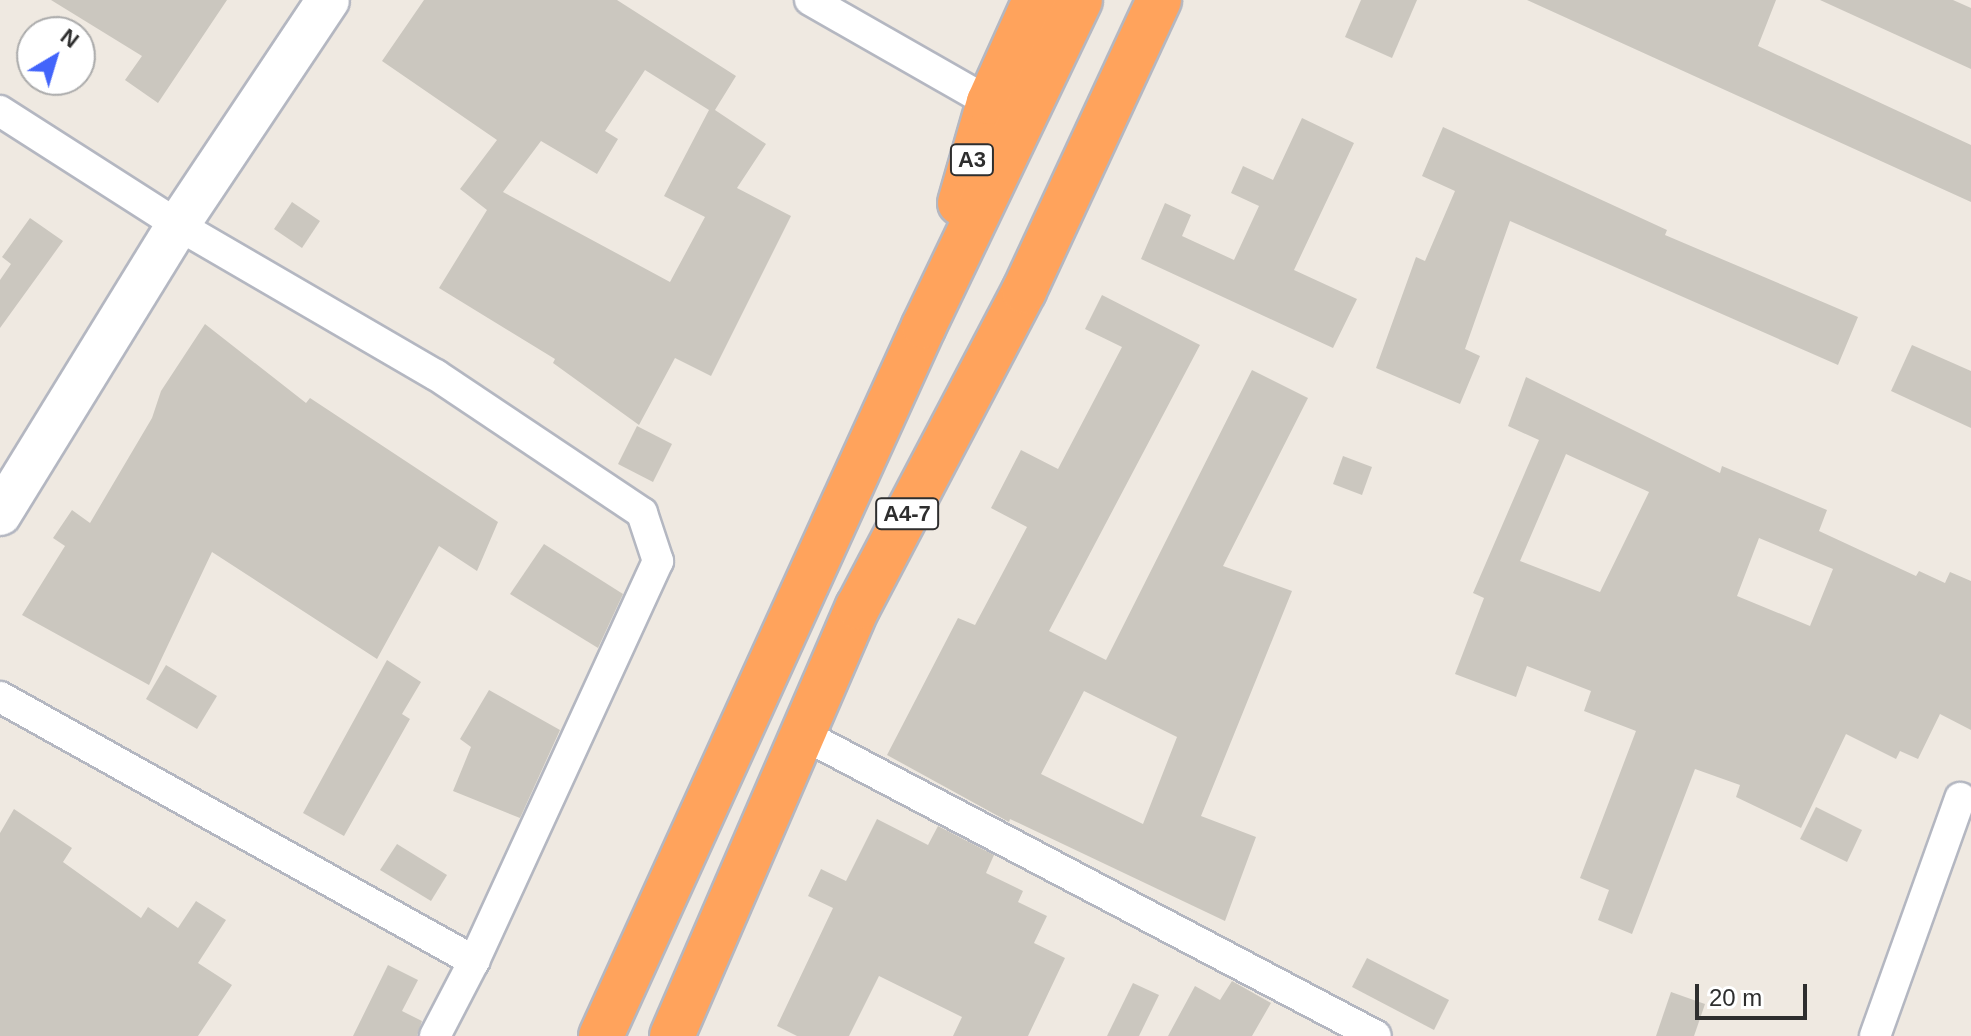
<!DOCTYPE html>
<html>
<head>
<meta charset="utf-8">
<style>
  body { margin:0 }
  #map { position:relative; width:1971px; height:1036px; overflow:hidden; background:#efe9e1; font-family:Arial,sans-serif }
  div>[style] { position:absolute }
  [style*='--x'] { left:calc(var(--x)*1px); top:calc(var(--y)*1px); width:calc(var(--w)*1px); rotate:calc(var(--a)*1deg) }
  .building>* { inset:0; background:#cbc7bf }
  .roads { filter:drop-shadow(2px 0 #b4b7c1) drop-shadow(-2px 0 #b4b7c1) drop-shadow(0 2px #b4b7c1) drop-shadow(0 -2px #b4b7c1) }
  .street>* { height:30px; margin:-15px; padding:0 15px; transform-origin:15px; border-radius:15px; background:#fff }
  .secondary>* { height:42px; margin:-21px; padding:0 21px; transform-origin:21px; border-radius:21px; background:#fff }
  .highway>* { height:44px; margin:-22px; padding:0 22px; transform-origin:22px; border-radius:22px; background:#ffa35c }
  span { translate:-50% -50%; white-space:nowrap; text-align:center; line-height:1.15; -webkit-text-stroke:8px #fff; paint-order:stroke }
  .shield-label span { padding:2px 6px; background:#fff; border:2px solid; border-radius:6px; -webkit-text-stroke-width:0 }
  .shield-label { font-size:22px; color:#2e2e2e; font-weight:700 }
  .north { position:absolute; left:16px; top:16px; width:80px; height:80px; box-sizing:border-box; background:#fff; border:2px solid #ababab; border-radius:50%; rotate:38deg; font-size:22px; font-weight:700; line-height:32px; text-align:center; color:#2e2e2e }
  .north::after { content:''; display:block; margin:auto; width:28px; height:36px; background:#4264fb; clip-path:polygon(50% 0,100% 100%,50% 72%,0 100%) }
  .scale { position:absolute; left:1695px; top:984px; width:112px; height:36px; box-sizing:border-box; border:4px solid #2e2e2e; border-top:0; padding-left:10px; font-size:24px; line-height:28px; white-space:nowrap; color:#2e2e2e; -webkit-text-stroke:6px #fff; paint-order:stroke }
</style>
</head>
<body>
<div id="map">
  <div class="building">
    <i style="clip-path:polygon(51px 0,227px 0,158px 103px,125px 80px,142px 56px)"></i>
    <i style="clip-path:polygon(evenodd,424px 0,617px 0,736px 76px,715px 110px,766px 144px,737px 188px,791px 216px,711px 376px,675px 358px,639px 425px,553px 363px,555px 359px,439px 288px,487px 210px,460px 189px,497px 140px,382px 61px,424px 0,645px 70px,709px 110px,664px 196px,705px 217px,670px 282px,503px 192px,541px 141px,597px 174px,618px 139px,605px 131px,645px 70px)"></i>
    <i style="clip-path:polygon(1361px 0,1417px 0,1392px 58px,1345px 37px)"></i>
    <i style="clip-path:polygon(1527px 0,1776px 0,1758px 46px,1971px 145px,1971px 202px)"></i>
    <i style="clip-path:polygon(1820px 0,1953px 0,1971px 8px,1971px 69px)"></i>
    <i style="clip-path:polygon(1302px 118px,1354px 143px,1294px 270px,1357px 299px,1333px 348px,1141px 259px,1165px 203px,1191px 215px,1182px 236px,1234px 260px,1259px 206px,1231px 193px,1243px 166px,1273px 180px)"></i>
    <i style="clip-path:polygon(1443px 127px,1667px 230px,1665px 235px,1858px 317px,1838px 365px,1510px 221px,1465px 349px,1480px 356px,1460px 404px,1376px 368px,1416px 257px,1425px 261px,1455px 191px,1422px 176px)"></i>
    <i style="clip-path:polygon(292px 202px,320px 221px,302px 248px,274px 229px)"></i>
    <i style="clip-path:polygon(30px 218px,63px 241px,0 328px,0 280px,11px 264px,2px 257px)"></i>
    <i style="clip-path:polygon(evenodd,1102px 295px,1200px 345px,1049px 631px,1106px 660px,1252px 370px,1308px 398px,1223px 566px,1292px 591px,1201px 816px,1256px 837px,1225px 921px,1010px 819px,1009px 822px,887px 755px,958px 618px,975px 625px,1027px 527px,991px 508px,1021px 450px,1058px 469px,1122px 347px,1085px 329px,1102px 295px,1084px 691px,1177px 737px,1143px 824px,1041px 774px,1084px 691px)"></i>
    <i style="clip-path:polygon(205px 324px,306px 403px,310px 398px,498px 522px,477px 571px,439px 546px,377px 659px,212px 552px,149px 685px,22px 615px,65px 546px,53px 538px,72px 510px,90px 523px,152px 418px,161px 391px)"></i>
    <i style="clip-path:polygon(1912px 345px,1971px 371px,1971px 428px,1891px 391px)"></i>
    <i style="clip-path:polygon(evenodd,1526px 377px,1720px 473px,1722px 466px,1827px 510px,1819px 531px,1916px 576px,1919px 571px,1945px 583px,1950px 572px,1971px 581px,1971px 730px,1940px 714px,1918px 759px,1900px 751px,1896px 759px,1846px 734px,1801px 828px,1736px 797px,1740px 785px,1695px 769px,1632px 934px,1598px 920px,1609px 890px,1580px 878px,1636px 731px,1584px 711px,1591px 691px,1527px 666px,1516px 697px,1455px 674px,1484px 598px,1473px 593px,1539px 440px,1508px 426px,1526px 377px,1566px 454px,1649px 492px,1600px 592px,1520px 561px,1566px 454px,1526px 377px,1759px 538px,1833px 569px,1810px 626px,1737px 596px,1759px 538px)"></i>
    <i style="clip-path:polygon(637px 426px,672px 444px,653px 482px,618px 464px)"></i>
    <i style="clip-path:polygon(1343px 456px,1372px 467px,1362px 495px,1333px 484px)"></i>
    <i style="clip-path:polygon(544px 544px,623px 594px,598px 648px,510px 594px)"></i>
    <i style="clip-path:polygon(387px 660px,421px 682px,402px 714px,410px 719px,344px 836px,303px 813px)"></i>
    <i style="clip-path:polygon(166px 665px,217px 696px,197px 729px,146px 699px)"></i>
    <i style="clip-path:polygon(489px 690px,560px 730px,520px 818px,453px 791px,471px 747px,460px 739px)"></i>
    <i style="clip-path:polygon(1816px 807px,1862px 830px,1847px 862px,1800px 839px)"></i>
    <i style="clip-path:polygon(14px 809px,72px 848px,63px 862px,141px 918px,148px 907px,178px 928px,196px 901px,226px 920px,198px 963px,232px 985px,198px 1036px,0 1036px,0 833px)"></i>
    <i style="clip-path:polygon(877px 819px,928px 845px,938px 826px,994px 855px,986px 873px,1023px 891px,1018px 902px,1047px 916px,1034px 943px,1065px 958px,1028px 1036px,953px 1036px,962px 1017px,879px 976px,849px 1036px,797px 1036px,777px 1026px,833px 908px,808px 896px,821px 869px,846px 881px)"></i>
    <i style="clip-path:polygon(397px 844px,447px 875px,431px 901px,380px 870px)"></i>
    <i style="clip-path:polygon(1367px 958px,1449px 1000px,1434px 1030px,1352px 987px)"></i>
    <i style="clip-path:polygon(388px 965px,418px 980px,402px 1011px,422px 1021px,417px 1036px,353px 1036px)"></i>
    <i style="clip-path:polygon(1232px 981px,1271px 1003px,1252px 1036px,1168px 1036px,1195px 986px,1220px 1000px)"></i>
    <i style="clip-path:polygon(1133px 983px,1159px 995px,1139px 1036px,1107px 1036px)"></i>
    <i style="clip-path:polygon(1671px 992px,1705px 1004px,1694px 1036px,1656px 1036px)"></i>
  </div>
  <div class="roads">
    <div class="street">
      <i style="--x:810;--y:0;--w:206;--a:29.7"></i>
      <i style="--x:0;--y:111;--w:211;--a:32.6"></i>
      <i style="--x:178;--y:225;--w:298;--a:30.2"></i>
      <i style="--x:436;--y:375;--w:248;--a:33.8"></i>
      <i style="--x:642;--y:513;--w:51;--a:71.6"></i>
      <i style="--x:658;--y:561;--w:440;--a:114.7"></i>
      <i style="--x:474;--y:961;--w:85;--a:117.5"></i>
      <i style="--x:0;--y:697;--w:543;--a:29.12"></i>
      <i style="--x:804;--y:735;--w:646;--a:27.75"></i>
      <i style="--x:1875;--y:1036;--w:253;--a:-70.3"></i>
    </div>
    <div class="secondary">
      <i style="--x:0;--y:514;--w:339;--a:-58.4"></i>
      <i style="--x:178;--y:225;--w:270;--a:-56.3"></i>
    </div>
    <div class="highway">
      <i style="--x:960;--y:203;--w:105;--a:-74"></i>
      <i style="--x:989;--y:102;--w:112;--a:-65.7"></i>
      <i style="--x:601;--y:1036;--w:780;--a:-65.54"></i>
      <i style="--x:924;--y:326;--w:361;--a:-64.4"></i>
      <i style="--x:672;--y:1036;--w:468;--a:-66.6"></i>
      <i style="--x:858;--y:607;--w:357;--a:-62.3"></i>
      <i style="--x:1024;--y:291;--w:321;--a:-65.1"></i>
    </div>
  </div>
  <div class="shield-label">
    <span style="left:972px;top:160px">A3</span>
    <span style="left:907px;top:514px">A4-7</span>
  </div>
  <div class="north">N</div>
  <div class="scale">20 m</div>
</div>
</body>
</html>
